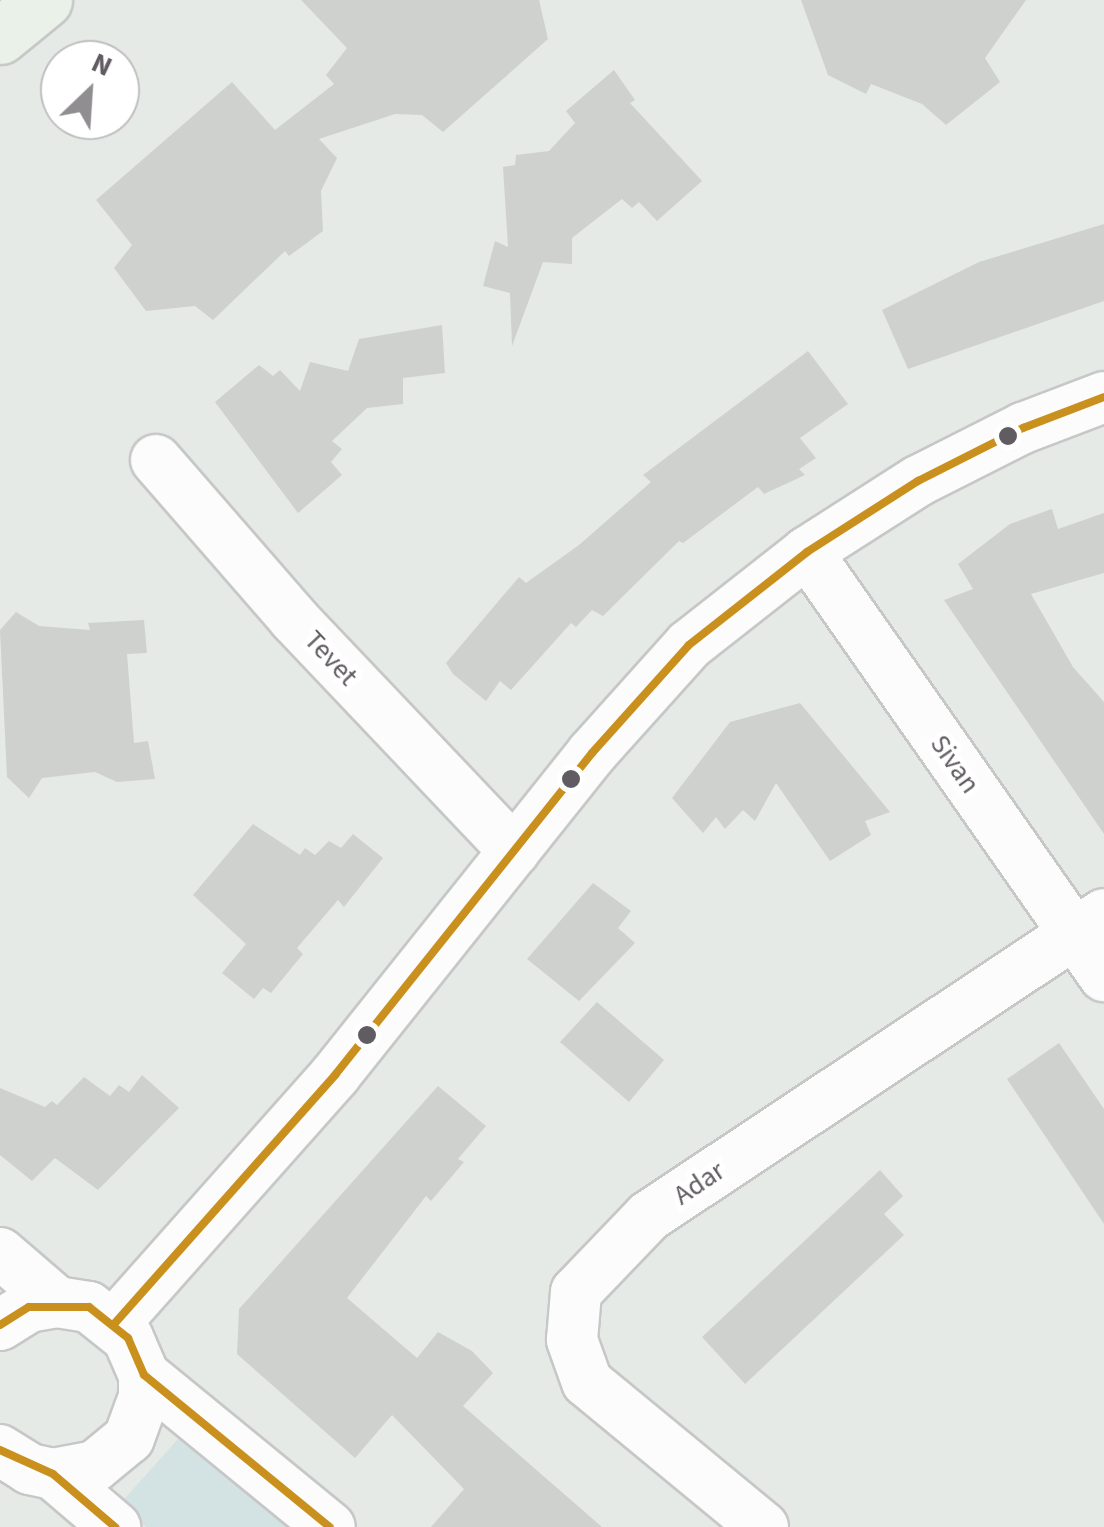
<!DOCTYPE html>
<html>
<head>
<meta charset="utf-8">
<style>
  body { margin:0 }
  #map { position:relative; width:1104px; height:1527px; overflow:hidden; background:#e6eae6; font-family:"Source Sans 3",sans-serif }
  div>[style] { position:absolute }
  [style*='--x'] { left:calc(var(--x)*1px); top:calc(var(--y)*1px); width:calc(var(--w)*1px); rotate:calc(var(--a)*1deg) }
  .green>* { inset:0; background:#d3e2e3 }
  .building>* { inset:0; background:#ced1ce }
  .roads { filter:drop-shadow(2px 0 #c7c7c8) drop-shadow(-2px 0 #c7c7c8) drop-shadow(0 2px #c7c7c8) drop-shadow(0 -2px #c7c7c8) }
  .minor>* { height:50px; margin:-25px; padding:0 25px; transform-origin:25px; border-radius:25px; background:#fbfcfb }
  .major>* { height:55px; margin:-27.5px; padding:0 27.5px; transform-origin:27.5px; border-radius:27.5px; background:#e9f1e9 }
  .bus-1>* { height:8px; margin:-4px; padding:0 4px; transform-origin:4px; border-radius:4px; background:#ca901d }
  .dots>* { width:28px; height:28px; translate:-50% -50%; box-sizing:border-box; border:5px solid #fff; border-radius:50% }
  span { translate:-50% -50%; white-space:nowrap; text-align:center; line-height:1.15; -webkit-text-stroke:10px #fff; paint-order:stroke }
  .street-label { font-size:28px; color:#615c62 }
  .north { position:absolute; left:40px; top:40px; width:100px; height:100px; box-sizing:border-box; background:#fff; border:2px solid #c0bec0; border-radius:50%; rotate:25deg; font-size:28px; font-weight:700; line-height:40px; text-align:center; color:#615c62 }
  .north::after { content:''; display:block; margin:auto; width:35px; height:45px; background:#908e90; clip-path:polygon(50% 0,100% 100%,50% 72%,0 100%) }
</style>
</head>
<body>
<div id="map">
  <div class="green">
    <i style="clip-path:polygon(186px 1430px,302px 1527px,146px 1527px,119px 1505px)"></i>
  </div>
  <div class="building">
    <i style="clip-path:polygon(301px 0,539px 0,548px 39px,443px 132px,422px 115px,395px 114px,319px 139px,337px 158px,321px 191px,323px 231px,289px 256px,285px 251px,213px 320px,195px 306px,146px 311px,114px 268px,132px 245px,96px 200px,232px 82px,275px 130px,334px 84px,326px 75px,347px 48px)"></i>
    <i style="clip-path:polygon(801px 0,1026px 0,985px 58px,1000px 82px,946px 125px,922px 104px,871px 84px,866px 94px,828px 75px)"></i>
    <i style="clip-path:polygon(614px 70px,635px 100px,630px 103px,702px 181px,657px 221px,639px 202px,632px 208px,622px 199px,572px 238px,572px 264px,543px 262px,512px 346px,510px 293px,483px 286px,495px 241px,508px 247px,503px 167px,515px 165px,516px 155px,549px 151px,575px 123px,566px 111px)"></i>
    <i style="clip-path:polygon(1104px 224px,1104px 301px,908px 369px,882px 310px,979px 262px)"></i>
    <i style="clip-path:polygon(442px 325px,445px 373px,403px 378px,403px 404px,367px 408px,332px 441px,342px 449px,331px 462px,342px 475px,298px 513px,215px 402px,259px 365px,273px 376px,280px 370px,300px 391px,310px 362px,348px 371px,359px 339px)"></i>
    <i style="clip-path:polygon(808px 351px,848px 404px,800px 438px,816px 458px,799px 469px,805px 475px,764px 494px,758px 487px,683px 543px,679px 541px,603px 616px,592px 610px,576px 627px,571px 623px,511px 690px,500px 681px,486px 701px,453px 674px,446px 663px,519px 577px,526px 583px,579px 545px,651px 482px,643px 475px)"></i>
    <i style="clip-path:polygon(1052px 509px,1058px 529px,1104px 513px,1104px 573px,1031px 594px,1073px 667px,1104px 702px,1104px 834px,944px 600px,973px 589px,958px 564px,1010px 524px)"></i>
    <i style="clip-path:polygon(16px 612px,39px 626px,90px 630px,88px 623px,144px 620px,147px 653px,127px 654px,134px 743px,148px 741px,155px 779px,117px 782px,95px 772px,42px 778px,29px 798px,7px 777px,0 630px)"></i>
    <i style="clip-path:polygon(800px 703px,890px 812px,865px 821px,871px 835px,830px 861px,776px 783px,755px 821px,743px 810px,725px 829px,716px 817px,703px 833px,672px 798px,730px 722px)"></i>
    <i style="clip-path:polygon(253px 824px,300px 855px,305px 848px,315px 855px,329px 841px,341px 848px,353px 834px,383px 858px,344px 907px,338px 900px,297px 948px,303px 954px,271px 993px,263px 988px,254px 999px,222px 973px,246px 944px,193px 895px)"></i>
    <i style="clip-path:polygon(593px 883px,631px 911px,618px 928px,635px 943px,579px 1001px,527px 959px)"></i>
    <i style="clip-path:polygon(597px 1002px,664px 1060px,629px 1102px,560px 1042px)"></i>
    <i style="clip-path:polygon(1059px 1043px,1104px 1109px,1104px 1224px,1007px 1079px)"></i>
    <i style="clip-path:polygon(142px 1075px,179px 1108px,98px 1190px,55px 1158px,32px 1181px,0 1155px,0 1088px,45px 1107px,52px 1101px,57px 1105px,84px 1077px,110px 1096px,119px 1085px,129px 1092px)"></i>
    <i style="clip-path:polygon(438px 1086px,486px 1126px,458px 1159px,464px 1162px,431px 1201px,426px 1196px,347px 1298px,417px 1358px,438px 1332px,472px 1351px,493px 1373px,463px 1406px,602px 1527px,431px 1527px,464px 1489px,392px 1415px,355px 1458px,237px 1354px,239px 1309px)"></i>
    <i style="clip-path:polygon(880px 1170px,903px 1196px,884px 1214px,904px 1235px,745px 1384px,702px 1337px)"></i>
  </div>
  <div class="roads">
    <div class="minor">
      <i style="--x:156;--y:460;--w:211;--a:49"></i>
      <i style="--x:294;--y:619;--w:320;--a:46.5"></i>
      <i style="--x:807;--y:552;--w:518;--a:54.99"></i>
      <i style="--x:0;--y:1253;--w:75;--a:40.7"></i>
      <i style="--x:115;--y:1323;--w:332;--a:-48.4"></i>
      <i style="--x:335;--y:1075;--w:412;--a:-51.4"></i>
      <i style="--x:592;--y:753;--w:145;--a:-48.1"></i>
      <i style="--x:689;--y:645;--w:150;--a:-38.2"></i>
      <i style="--x:807;--y:552;--w:132;--a:-32.6"></i>
      <i style="--x:918;--y:481;--w:118;--a:-26.8"></i>
      <i style="--x:1023;--y:428;--w:87;--a:-20.9"></i>
      <i style="--x:0;--y:1325;--w:34;--a:-32"></i>
      <i style="--x:29;--y:1307;--w:28;--a:-10"></i>
      <i style="--x:57;--y:1302;--w:32;--a:9"></i>
      <i style="--x:89;--y:1307;--w:50;--a:38.5"></i>
      <i style="--x:128;--y:1338;--w:40;--a:66.6"></i>
      <i style="--x:144;--y:1375;--w:22;--a:90"></i>
      <i style="--x:144;--y:1397;--w:44;--a:110.1"></i>
      <i style="--x:129;--y:1438;--w:44;--a:140.5"></i>
      <i style="--x:95;--y:1466;--w:43;--a:169.2"></i>
      <i style="--x:53;--y:1474;--w:24;--a:-168"></i>
      <i style="--x:30;--y:1469;--w:36;--a:-148"></i>
      <i style="--x:144;--y:1375;--w:240;--a:39.3"></i>
      <i style="--x:53;--y:1474;--w:82;--a:40.5"></i>
      <i style="--x:763;--y:1527;--w:228;--a:-140.5"></i>
      <i style="--x:587;--y:1382;--w:45;--a:-109.7"></i>
      <i style="--x:572;--y:1340;--w:48;--a:-85.2"></i>
      <i style="--x:576;--y:1292;--w:105;--a:-46.2"></i>
      <i style="--x:649;--y:1216;--w:546;--a:-33.57"></i>
    </div>
    <div class="major">
      <i style="--x:0;--y:36;--w:57;--a:-39.3"></i>
    </div>
  </div>
  <div class="bus-1">
    <i style="--x:115;--y:1323;--w:332;--a:-48.4"></i>
    <i style="--x:335;--y:1075;--w:412;--a:-51.4"></i>
    <i style="--x:592;--y:753;--w:145;--a:-48.1"></i>
    <i style="--x:689;--y:645;--w:150;--a:-38.2"></i>
    <i style="--x:807;--y:552;--w:132;--a:-32.6"></i>
    <i style="--x:918;--y:481;--w:118;--a:-26.8"></i>
    <i style="--x:1023;--y:428;--w:87;--a:-20.9"></i>
    <i style="--x:0;--y:1325;--w:34;--a:-32"></i>
    <i style="--x:29;--y:1307;--w:60;--a:0"></i>
    <i style="--x:89;--y:1307;--w:50;--a:38.5"></i>
    <i style="--x:128;--y:1338;--w:40;--a:66.6"></i>
    <i style="--x:144;--y:1375;--w:240;--a:39.3"></i>
    <i style="--x:0;--y:1450;--w:58;--a:24.4"></i>
    <i style="--x:53;--y:1474;--w:82;--a:40.5"></i>
  </div>
  <div class="dots">
    <i style="left:1008px;top:436px;background:#615c62"></i>
    <i style="left:571px;top:779px;background:#615c62"></i>
    <i style="left:367px;top:1035px;background:#615c62"></i>
  </div>
  <div class="street-label">
    <span style="left:331px;top:658px;rotate:47deg">Tevet</span>
    <span style="left:955px;top:764px;rotate:55deg">Sivan</span>
    <span style="left:699px;top:1183px;rotate:-34deg">Adar</span>
  </div>
  <div class="north">N</div>
</div>
</body>
</html>
